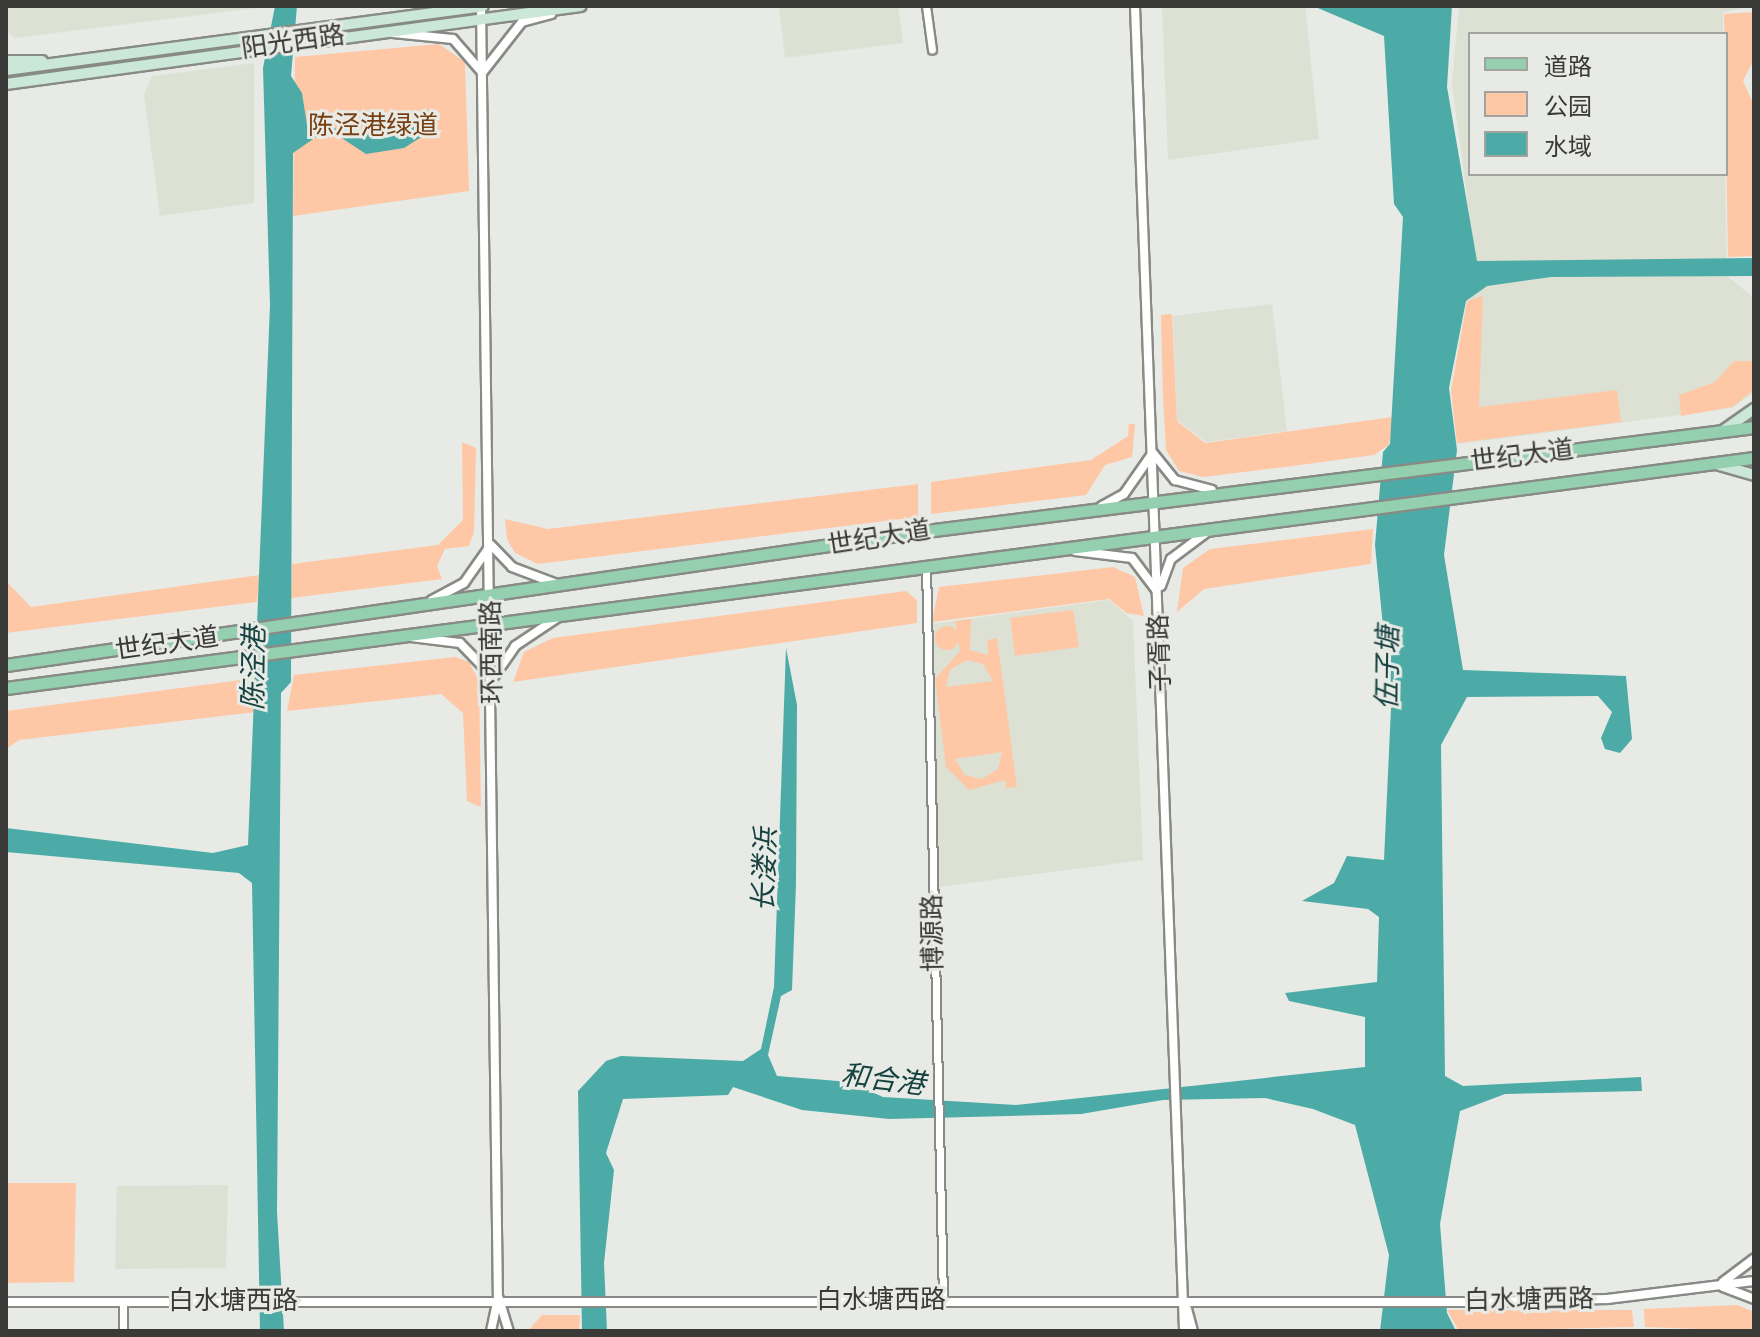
<!DOCTYPE html>
<html>
<head>
<meta charset="utf-8">
<style>
  body { margin:0 }
  #map { position:relative; width:1760px; height:1337px; overflow:hidden; background:#e8eae5; font-family:"DejaVu Sans","Noto Sans SC",sans-serif }
  div>[style] { position:absolute }
  [style*='--x'] { left:calc(var(--x)*1px); top:calc(var(--y)*1px); width:calc(var(--w)*1px); rotate:calc(var(--a)*1deg) }
  .built>* { inset:0; background:#dde1d4 }
  .green>* { inset:0; background:#fec8a6 }
  .round { border-radius:50% }
  .water>* { inset:0; background:#4caba7 }
  .roads { filter:drop-shadow(2px 0 #888a85) drop-shadow(-2px 0 #888a85) drop-shadow(0 2px #888a85) drop-shadow(0 -2px #888a85) }
  .minor>* { height:7px; margin:-3.5px; padding:0 3.5px; transform-origin:3.5px; border-radius:3.5px; background:#fff }
  .tertiary>* { height:8px; margin:-4px; padding:0 4px; transform-origin:4px; border-radius:4px; background:#fff }
  .secondary>* { height:10px; margin:-5px; padding:0 5px; transform-origin:5px; border-radius:5px; background:#cae7d7 }
  .primary>* { height:11px; margin:-5.5px; padding:0 5.5px; transform-origin:5.5px; border-radius:5.5px; background:#94cfaf }
  span { translate:-50% -50%; white-space:nowrap; text-align:center; line-height:1.15; -webkit-text-stroke:6px #e8eae5; paint-order:stroke }
  .street-label { font-size:26px; color:#393937 }
  .park-label { font-size:26px; color:#773f13 }
  .water-label { font-size:28px; color:#164241; font-style:italic }
  .frame { position:absolute; inset:0; border:8px solid #393937; pointer-events:none }
  .legend { position:absolute; left:1468px; top:32px; width:260px; height:144px; box-sizing:border-box; background:#e8eae5; border:2px solid #a2a39f; margin:0; padding:10px 14px; list-style:none; font-size:24px; color:#393937 }
  .legend li { display:flex; align-items:center; gap:16px; height:40px }
  .legend b { width:40px; border:2px solid #a2a39f }
</style>
</head>
<body>
<div id="map">
  <div class="built">
    <i style="clip-path:polygon(6px 6px,273px 6px,15px 38px,6px 31px)"></i>
    <i style="clip-path:polygon(779px 6px,898px 6px,903px 43px,785px 58px)"></i>
    <i style="clip-path:polygon(1162px 6px,1305px 6px,1319px 139px,1168px 160px)"></i>
    <i style="clip-path:polygon(1459px 6px,1754px 6px,1723px 12px,1723px 34px,1470px 34px,1470px 174px,1725px 174px,1727px 276px,1754px 298px,1754px 392px,1732px 408px,1459px 444px,1452px 388px,1476px 266px,1452px 84px)"></i>
    <i style="clip-path:polygon(254px 63px,254px 203px,160px 216px,144px 94px,152px 76px)"></i>
    <i style="clip-path:polygon(1272px 304px,1287px 431px,1206px 442px,1177px 420px,1173px 316px)"></i>
    <i style="clip-path:polygon(1109px 600px,1133px 621px,1143px 860px,939px 887px,932px 624px)"></i>
    <i style="clip-path:polygon(228px 1185px,226px 1268px,115px 1269px,117px 1186px)"></i>
  </div>
  <div class="green">
    <i style="clip-path:polygon(1754px 12px,1754px 59px,1743px 81px,1754px 105px,1754px 256px,1728px 257px,1724px 14px)"></i>
    <i style="clip-path:polygon(439px 44px,465px 62px,469px 191px,293px 216px,295px 57px)"></i>
    <i style="clip-path:polygon(1483px 296px,1479px 407px,1617px 390px,1621px 422px,1457px 443px,1451px 391px,1467px 301px)"></i>
    <i style="clip-path:polygon(1172px 314px,1177px 421px,1205px 443px,1393px 417px,1389px 445px,1374px 455px,1293px 466px,1203px 477px,1179px 471px,1166px 450px,1163px 398px,1161px 315px)"></i>
    <i style="clip-path:polygon(1734px 361px,1754px 361px,1754px 390px,1732px 407px,1681px 416px,1679px 395px,1715px 382px)"></i>
    <i style="clip-path:polygon(1129px 424px,1135px 424px,1132px 457px,1105px 465px,1086px 495px,931px 514px,931px 482px,1091px 460px,1128px 436px)"></i>
    <i style="clip-path:polygon(462px 442px,476px 448px,474px 532px,469px 546px,445px 549px,437px 566px,442px 579px,291px 598px,292px 564px,438px 545px,463px 520px)"></i>
    <i style="clip-path:polygon(918px 484px,918px 517px,538px 564px,515px 553px,507px 539px,505px 519px,548px 529px)"></i>
    <i style="clip-path:polygon(1373px 529px,1371px 564px,1204px 589px,1177px 612px,1183px 568px,1210px 549px)"></i>
    <i style="clip-path:polygon(1113px 567px,1135px 577px,1144px 616px,1126px 613px,1109px 599px,932px 622px,939px 587px)"></i>
    <i style="clip-path:polygon(260px 575px,257px 602px,6px 633px,6px 581px,31px 607px)"></i>
    <i style="clip-path:polygon(906px 591px,917px 600px,917px 623px,513px 682px,524px 652px,553px 638px)"></i>
    <i style="clip-path:polygon(1073px 610px,1079px 647px,1015px 656px,1010px 618px)"></i>
    <i style="clip-path:polygon(evenodd,971px 619px,970px 650px,988px 655px,987px 640px,997px 638px,1017px 787px,1006px 788px,1005px 780px,969px 790px,946px 767px,935px 679px,960px 651px,955px 621px,971px 619px,967px 660px,983px 664px,993px 681px,946px 687px,950px 670px,967px 660px,971px 619px,1002px 752px,998px 769px,982px 779px,965px 775px,955px 759px,1002px 752px)"></i>
    <i class="round" style="left:935px;top:626px;width:24px;height:24px"></i>
    <i style="clip-path:polygon(455px 657px,469px 662px,479px 681px,481px 807px,467px 801px,463px 713px,441px 694px,287px 711px,294px 675px)"></i>
    <i style="clip-path:polygon(256px 678px,256px 712px,19px 740px,6px 749px,6px 711px)"></i>
    <i style="clip-path:polygon(6px 1183px,76px 1183px,74px 1282px,6px 1283px)"></i>
    <i style="clip-path:polygon(1737px 1305px,1754px 1312px,1754px 1331px,1645px 1327px,1644px 1309px)"></i>
    <i style="clip-path:polygon(1447px 1310px,1632px 1310px,1634px 1327px,1459px 1331px)"></i>
    <i style="clip-path:polygon(542px 1315px,580px 1315px,579px 1331px,528px 1331px)"></i>
  </div>
  <div class="water">
    <i style="clip-path:polygon(275px 6px,297px 6px,291px 76px,302px 93px,307px 125px,358px 131px,420px 125px,426px 134px,404px 148px,366px 154px,337px 135px,319px 135px,293px 153px,291px 682px,281px 693px,277px 1212px,284px 1331px,260px 1331px,252px 883px,239px 873px,6px 852px,6px 828px,213px 853px,248px 845px,270px 305px,263px 68px)"></i>
    <i style="clip-path:polygon(1313px 6px,1452px 6px,1447px 87px,1477px 261px,1754px 258px,1754px 276px,1551px 277px,1487px 286px,1466px 301px,1449px 388px,1457px 450px,1444px 555px,1463px 670px,1626px 676px,1632px 739px,1620px 753px,1605px 749px,1601px 738px,1612px 712px,1598px 696px,1467px 697px,1441px 745px,1445px 1076px,1463px 1086px,1641px 1077px,1642px 1091px,1505px 1094px,1460px 1111px,1440px 1224px,1447px 1313px,1456px 1331px,1380px 1331px,1389px 1255px,1355px 1125px,1313px 1109px,1265px 1098px,1163px 1100px,1081px 1114px,889px 1119px,802px 1110px,733px 1087px,728px 1095px,623px 1099px,606px 1153px,614px 1170px,604px 1263px,607px 1331px,582px 1331px,578px 1091px,606px 1061px,621px 1056px,743px 1061px,761px 1049px,774px 987px,786px 648px,797px 705px,796px 884px,792px 990px,781px 996px,768px 1055px,777px 1076px,850px 1082px,883px 1097px,1016px 1105px,1365px 1067px,1365px 1017px,1289px 1001px,1285px 993px,1377px 982px,1379px 917px,1368px 909px,1302px 901px,1334px 883px,1347px 856px,1384px 860px,1391px 708px,1375px 545px,1383px 452px,1390px 444px,1403px 217px,1394px 204px,1384px 36px)"></i>
  </div>
  <div class="roads">
    <div class="minor">
      <i style="--x:926;--y:6;--w:44;--a:82.2"></i>
      <i style="--x:926;--y:566;--w:734;--a:88.67"></i>
      <i style="--x:123;--y:1331;--w:30;--a:-90"></i>
    </div>
    <div class="tertiary">
      <i style="--x:481;--y:6;--w:1292;--a:89.25"></i>
      <i style="--x:498;--y:1298;--w:34;--a:102"></i>
      <i style="--x:1135;--y:6;--w:1326;--a:87.88"></i>
      <i style="--x:393;--y:33;--w:60;--a:5.7"></i>
      <i style="--x:453;--y:39;--w:40;--a:49"></i>
      <i style="--x:482;--y:73;--w:65;--a:-51.9"></i>
      <i style="--x:522;--y:22;--w:30;--a:-15"></i>
      <i style="--x:1153;--y:453;--w:35;--a:51"></i>
      <i style="--x:1175;--y:480;--w:38;--a:15"></i>
      <i style="--x:1102;--y:506;--w:25;--a:-29"></i>
      <i style="--x:1124;--y:494;--w:49;--a:-55"></i>
      <i style="--x:491;--y:545;--w:30;--a:46"></i>
      <i style="--x:512;--y:567;--w:48;--a:20.7"></i>
      <i style="--x:1075;--y:551;--w:57;--a:7"></i>
      <i style="--x:1132;--y:558;--w:40;--a:53"></i>
      <i style="--x:1161;--y:586;--w:29;--a:-70"></i>
      <i style="--x:1171;--y:559;--w:45;--a:-36.9"></i>
      <i style="--x:432;--y:600;--w:36;--a:-28"></i>
      <i style="--x:464;--y:583;--w:45;--a:-54.9"></i>
      <i style="--x:411;--y:637;--w:49;--a:7"></i>
      <i style="--x:460;--y:643;--w:45;--a:45.9"></i>
      <i style="--x:493;--y:678;--w:39;--a:-55"></i>
      <i style="--x:515;--y:646;--w:50;--a:-33.7"></i>
      <i style="--x:1723;--y:1282;--w:39;--a:-37"></i>
      <i style="--x:1723;--y:1287;--w:33;--a:21"></i>
      <i style="--x:499;--y:1299;--w:34;--a:73"></i>
      <i style="--x:6;--y:1302;--w:1477;--a:0"></i>
      <i style="--x:1483;--y:1302;--w:124;--a:-1.4"></i>
      <i style="--x:1607;--y:1299;--w:148;--a:-7"></i>
      <i style="--x:1187;--y:1309;--w:23;--a:75"></i>
    </div>
    <div class="secondary">
      <i style="--x:6;--y:61;--w:36;--a:0"></i>
      <i style="--x:6;--y:70;--w:481;--a:-7.6"></i>
      <i style="--x:6;--y:84;--w:580;--a:-7.73"></i>
      <i style="--x:1724;--y:430;--w:37;--a:-35"></i>
      <i style="--x:1716;--y:464;--w:40;--a:16"></i>
    </div>
    <div class="primary">
      <i style="--x:6;--y:665;--w:930;--a:-8.29"></i>
      <i style="--x:926;--y:531;--w:835;--a:-7.16"></i>
      <i style="--x:6;--y:688;--w:1763;--a:-7.5"></i>
    </div>
  </div>
  <div class="street-label">
    <span style="left:293px;top:42px;rotate:-8deg">阳光西路</span>
    <span style="left:1522px;top:456px;rotate:-7deg">世纪大道</span>
    <span style="left:879px;top:538px;rotate:-9deg">世纪大道</span>
    <span style="left:167px;top:644px;rotate:-8deg">世纪大道</span>
    <span style="left:492px;top:652px;rotate:-91deg">环西南路</span>
    <span style="left:1160px;top:653px;rotate:-92deg">子胥路</span>
    <span style="left:933px;top:933px;rotate:-91deg">博源路</span>
    <span style="left:881px;top:1300px">白水塘西路</span>
    <span style="left:1529px;top:1300px;rotate:-1deg">白水塘西路</span>
    <span style="left:233px;top:1301px">白水塘西路</span>
  </div>
  <div class="park-label">
    <span style="left:373px;top:126px">陈泾港绿道</span>
  </div>
  <div class="water-label">
    <span style="left:254px;top:668px;rotate:-89deg">陈泾港</span>
    <span style="left:1388px;top:668px;rotate:-89deg">伍子塘</span>
    <span style="left:765px;top:870px;rotate:-88deg">长溇浜</span>
    <span style="left:883px;top:1080px;rotate:7deg">和合港</span>
  </div>
  <div class="frame"></div>
  <ul class="legend">
  <li><b style="height:10px;background:#94cfaf"></b>道路</li>
  <li><b style="height:22px;background:#fec8a6"></b>公园</li>
  <li><b style="height:22px;background:#4caba7"></b>水域</li>
  </ul>
</div>
</body>
</html>
